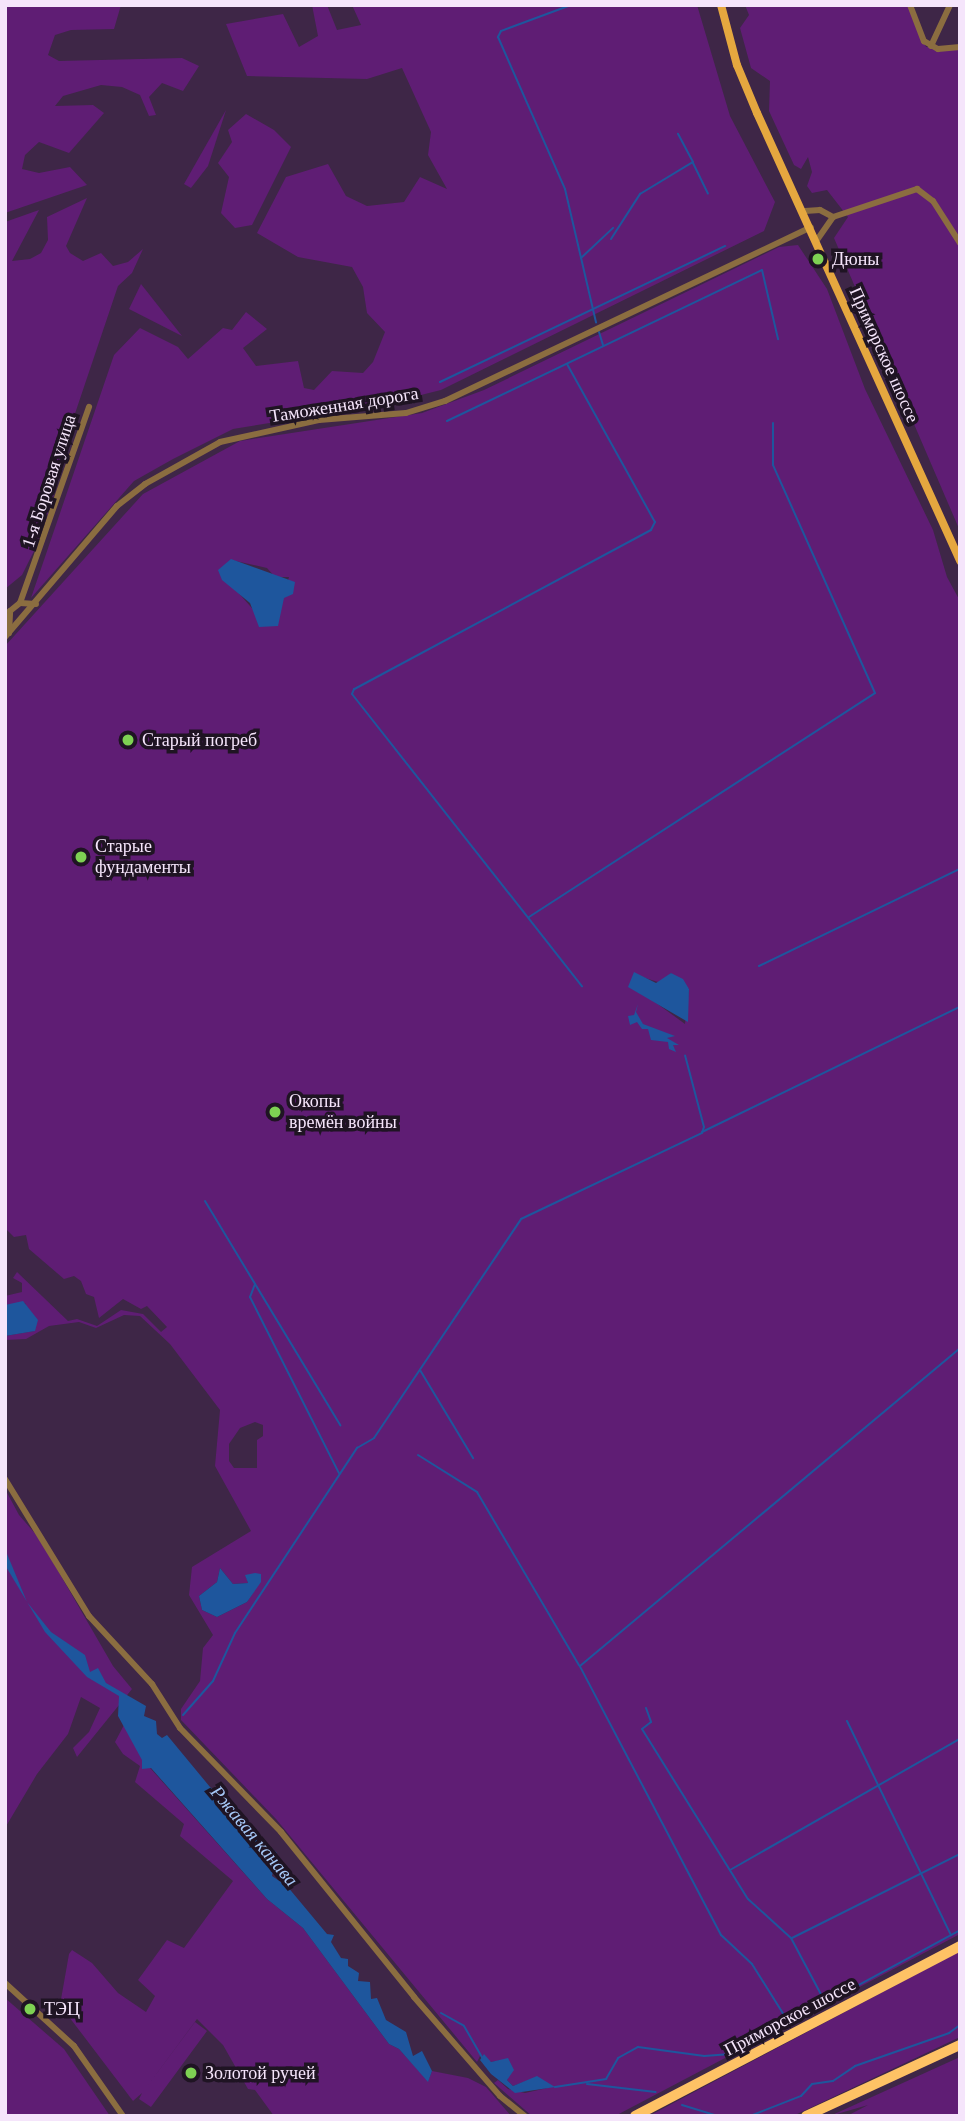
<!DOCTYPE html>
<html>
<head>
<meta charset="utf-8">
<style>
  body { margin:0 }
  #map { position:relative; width:965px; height:2121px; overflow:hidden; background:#3e2647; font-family:Georgia,serif }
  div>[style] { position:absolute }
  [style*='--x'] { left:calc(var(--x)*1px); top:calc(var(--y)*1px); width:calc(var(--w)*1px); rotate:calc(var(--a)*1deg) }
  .green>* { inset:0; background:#5f1d74 }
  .water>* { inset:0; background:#1e569d }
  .stream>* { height:2px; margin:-1px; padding:0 1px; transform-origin:1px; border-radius:1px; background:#1e569d }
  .minor>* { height:6px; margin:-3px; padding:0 3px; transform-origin:3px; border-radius:3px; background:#8b6d40 }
  .major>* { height:8px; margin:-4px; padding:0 4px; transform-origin:4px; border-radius:4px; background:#e5a73f }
  .highway>* { height:10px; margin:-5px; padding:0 5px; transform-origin:5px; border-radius:5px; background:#fec265 }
  .dots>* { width:19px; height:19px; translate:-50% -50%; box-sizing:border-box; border:4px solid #1f1423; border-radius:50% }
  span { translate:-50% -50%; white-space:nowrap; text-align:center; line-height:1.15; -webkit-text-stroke:7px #1f1423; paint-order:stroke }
  .poi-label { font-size:18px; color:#f5e5fb }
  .left { translate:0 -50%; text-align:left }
  .street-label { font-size:18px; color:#f5e5fb }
  .water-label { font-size:19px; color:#a6c8f7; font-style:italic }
  .frame { position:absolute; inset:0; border:7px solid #f5e5fb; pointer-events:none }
</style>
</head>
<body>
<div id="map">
  <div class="green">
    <i style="clip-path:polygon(5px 5px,121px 5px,114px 29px,71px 30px,55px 35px,48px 55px,59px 61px,182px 58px,199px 66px,183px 91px,162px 83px,149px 97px,156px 115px,149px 116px,140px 95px,122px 87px,101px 85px,63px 96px,55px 106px,93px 105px,104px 113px,69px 153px,39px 142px,25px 155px,22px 169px,39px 173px,70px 167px,87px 185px,5px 213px)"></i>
    <i style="clip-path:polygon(312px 5px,327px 5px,337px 30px,361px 25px,352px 5px,697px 5px,730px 116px,775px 202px,764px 231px,441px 390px,381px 405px,233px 429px,173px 459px,134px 481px,31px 598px,114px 355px,140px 328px,178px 347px,188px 359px,223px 328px,232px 330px,246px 312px,267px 329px,243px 348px,256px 366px,298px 361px,304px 388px,314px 390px,332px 371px,363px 373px,373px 362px,385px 332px,367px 313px,363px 287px,352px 267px,298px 257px,257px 233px,286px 177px,328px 164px,346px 196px,367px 206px,404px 202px,420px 177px,447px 189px,428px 155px,431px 132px,402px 68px,367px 79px,247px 76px,226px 24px,283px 14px,299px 47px,318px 36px)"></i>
    <i style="clip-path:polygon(745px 5px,909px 5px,926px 47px,960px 47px,960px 531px,834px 238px,848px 217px,827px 190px,812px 193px,807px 186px,812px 172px,808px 157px,801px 169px,794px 165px,769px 111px,770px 81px,751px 68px,740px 28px,749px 15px)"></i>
    <i style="clip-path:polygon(226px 110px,208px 166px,191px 188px,184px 184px)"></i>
    <i style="clip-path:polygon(246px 114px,274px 130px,291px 147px,252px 225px,235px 228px,221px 213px,229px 177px,218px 163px,232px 142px,228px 130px)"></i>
    <i style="clip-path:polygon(87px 198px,66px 246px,70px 253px,83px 261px,101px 253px,113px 266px,128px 262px,143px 249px,132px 273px,118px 286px,58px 464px,57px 485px,38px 543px,22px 575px,5px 589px,5px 222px,39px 210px,12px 261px,30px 259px,41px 253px,48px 240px,47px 217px)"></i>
    <i style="clip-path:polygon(evenodd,798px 245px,827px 289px,865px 389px,933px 530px,947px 577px,960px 601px,960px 1934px,615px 2116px,532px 2116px,494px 2083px,498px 2080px,508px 2089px,525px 2093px,547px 2088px,529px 2080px,513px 2086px,507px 2080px,511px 2068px,504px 2060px,491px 2062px,480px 2056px,477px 2062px,276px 1819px,181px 1720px,181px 1709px,200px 1681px,203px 1648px,213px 1635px,189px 1595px,192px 1567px,251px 1531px,215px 1466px,220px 1410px,170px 1344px,140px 1316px,124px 1315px,96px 1328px,79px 1322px,49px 1326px,26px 1339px,5px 1340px,5px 1336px,34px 1331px,25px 1303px,5px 1305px,5px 1296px,22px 1292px,22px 1283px,13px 1278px,17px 1272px,68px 1321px,77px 1319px,97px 1326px,121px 1310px,143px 1314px,161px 1332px,167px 1327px,147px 1306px,141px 1309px,123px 1299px,99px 1318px,94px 1297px,86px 1294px,81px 1281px,74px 1276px,64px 1279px,29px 1249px,26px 1235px,14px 1237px,5px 1228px,5px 646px,143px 494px,240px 441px,422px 413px,484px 390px,779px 247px,798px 245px,231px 560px,267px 568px,275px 577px,289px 577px,280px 609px,259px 616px,235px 589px,231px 560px,798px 245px,671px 973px,689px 989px,685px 1024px,637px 989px,639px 976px,661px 983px,671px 973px,798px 245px,255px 1422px,263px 1425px,263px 1436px,257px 1440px,257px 1468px,234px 1468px,229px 1461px,229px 1444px,240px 1428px,255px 1422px,798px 245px,220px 1568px,233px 1584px,248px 1583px,246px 1576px,253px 1576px,258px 1585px,247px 1602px,217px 1617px,202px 1610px,199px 1596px,217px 1582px,220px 1568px)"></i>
    <i style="clip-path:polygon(141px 284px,182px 336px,129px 309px)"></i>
    <i style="clip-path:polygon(5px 1489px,19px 1515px,39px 1538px,113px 1666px,132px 1689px,77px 1757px,73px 1748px,89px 1732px,100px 1708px,81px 1697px,68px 1734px,37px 1774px,5px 1828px)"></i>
    <i style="clip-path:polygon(124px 1725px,143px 1760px,267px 1899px,303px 1928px,389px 2044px,399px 2049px,428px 2081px,432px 2071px,468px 2078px,486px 2087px,511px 2116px,274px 2116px,255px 2090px,248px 2089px,223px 2045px,197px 2019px,143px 2092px,195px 2022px,207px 2031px,151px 2107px,139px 2099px,142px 2093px,133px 2101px,60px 2005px,69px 1954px,72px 1950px,92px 1963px,118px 1993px,146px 2012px,155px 1996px,138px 1980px,167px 1940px,184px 1948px,233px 1881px,180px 1836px,184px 1824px,135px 1782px,140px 1766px,123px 1754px,115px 1742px)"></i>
    <i style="clip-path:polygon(960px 1951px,960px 2037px,793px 2116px,649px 2116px)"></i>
    <i style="clip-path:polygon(5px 1998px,64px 2049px,110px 2116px,5px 2116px)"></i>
    <i style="clip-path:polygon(960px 2057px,960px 2116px,847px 2116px,868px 2105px,830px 2116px)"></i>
  </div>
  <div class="water">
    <i style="clip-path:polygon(231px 559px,295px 582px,293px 594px,284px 598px,278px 626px,259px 627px,250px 603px,222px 580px,218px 570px)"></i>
    <i style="clip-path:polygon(634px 972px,656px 983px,671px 973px,683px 979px,689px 989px,688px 1022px,628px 987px)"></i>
    <i style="clip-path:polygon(638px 1004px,636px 1012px,643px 1024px,675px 1036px,667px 1038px,679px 1045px,673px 1045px,676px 1052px,669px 1049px,668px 1042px,651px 1040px,648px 1029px,642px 1029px,637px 1022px,630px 1025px,628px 1016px,634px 1015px)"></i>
    <i style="clip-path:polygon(23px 1301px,38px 1320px,35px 1331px,5px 1336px,5px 1305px)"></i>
    <i style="clip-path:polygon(5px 1549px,27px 1602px,51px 1632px,85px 1655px,90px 1672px,98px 1668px,106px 1683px,146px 1706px,144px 1716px,156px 1721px,157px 1734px,162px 1738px,167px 1735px,210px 1787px,238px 1808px,241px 1821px,277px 1853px,272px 1876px,287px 1886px,327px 1934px,334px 1935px,331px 1942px,341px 1958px,348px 1959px,348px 1966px,359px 1973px,358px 1981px,370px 1982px,371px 1999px,377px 1998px,386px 2020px,406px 2032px,413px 2056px,422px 2051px,432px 2071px,428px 2082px,399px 2049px,389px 2044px,303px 1928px,267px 1899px,151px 1768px,142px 1769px,142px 1760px,118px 1716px,119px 1696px,87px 1677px,45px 1632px,5px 1565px)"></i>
    <i style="clip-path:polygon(220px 1568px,233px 1584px,248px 1583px,245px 1575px,255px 1573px,261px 1574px,261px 1582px,247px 1602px,217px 1617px,202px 1610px,199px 1596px,217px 1582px)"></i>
    <i style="clip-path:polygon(484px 2054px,491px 2062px,508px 2058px,514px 2070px,507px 2080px,513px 2086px,537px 2076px,555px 2087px,515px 2093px,491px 2074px,480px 2060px)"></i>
  </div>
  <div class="stream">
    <i style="--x:571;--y:5;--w:75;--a:159.6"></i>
    <i style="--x:501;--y:31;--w:7;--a:117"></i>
    <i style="--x:498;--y:37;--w:166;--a:66.2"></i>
    <i style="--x:565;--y:189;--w:137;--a:76.9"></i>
    <i style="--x:693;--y:163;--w:34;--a:64"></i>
    <i style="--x:611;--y:239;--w:54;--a:-57.2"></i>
    <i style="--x:640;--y:194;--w:62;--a:-31.1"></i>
    <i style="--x:693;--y:162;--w:32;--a:-118"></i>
    <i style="--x:581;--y:258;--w:44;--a:-43.2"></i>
    <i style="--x:599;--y:332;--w:14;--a:73"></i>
    <i style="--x:567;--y:364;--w:181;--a:60.9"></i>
    <i style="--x:655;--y:522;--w:9;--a:117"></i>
    <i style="--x:651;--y:530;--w:337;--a:151.8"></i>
    <i style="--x:354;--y:689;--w:5;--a:112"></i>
    <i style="--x:352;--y:694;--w:372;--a:51.8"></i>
    <i style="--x:440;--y:382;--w:316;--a:-25.5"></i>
    <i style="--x:447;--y:421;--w:349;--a:-25.6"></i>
    <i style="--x:762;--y:270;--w:71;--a:76.9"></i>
    <i style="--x:529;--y:917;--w:412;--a:-32.9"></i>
    <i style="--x:875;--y:693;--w:250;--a:-114.1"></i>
    <i style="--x:773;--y:465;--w:42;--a:-90"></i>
    <i style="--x:759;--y:966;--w:223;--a:-25.8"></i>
    <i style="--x:702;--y:1132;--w:287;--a:-25.9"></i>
    <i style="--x:205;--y:1201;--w:262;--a:58.9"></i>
    <i style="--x:255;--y:1284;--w:14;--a:111"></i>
    <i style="--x:250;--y:1297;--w:197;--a:63.2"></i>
    <i style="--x:420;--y:1370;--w:103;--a:58.9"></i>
    <i style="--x:418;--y:1455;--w:70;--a:32.1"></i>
    <i style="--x:477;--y:1492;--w:201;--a:59.5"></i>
    <i style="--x:646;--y:1708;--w:15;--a:70"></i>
    <i style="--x:651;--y:1722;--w:11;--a:142"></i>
    <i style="--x:642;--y:1729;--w:200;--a:58.1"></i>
    <i style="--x:748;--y:1899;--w:58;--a:42.2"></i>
    <i style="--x:791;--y:1938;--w:72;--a:62"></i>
    <i style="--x:183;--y:1715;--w:45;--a:-48.6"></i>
    <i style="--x:213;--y:1681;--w:53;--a:-65.4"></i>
    <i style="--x:235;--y:1633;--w:222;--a:-56.6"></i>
    <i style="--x:357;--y:1448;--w:20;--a:-30"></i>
    <i style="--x:374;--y:1438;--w:264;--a:-56.1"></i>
    <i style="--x:521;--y:1219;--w:200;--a:-25.4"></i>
    <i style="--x:702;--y:1133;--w:6;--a:-72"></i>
    <i style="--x:704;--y:1127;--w:74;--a:-104.8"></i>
    <i style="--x:847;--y:1721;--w:238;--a:64.1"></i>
    <i style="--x:730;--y:1870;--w:265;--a:-29.7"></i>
    <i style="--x:792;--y:1938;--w:188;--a:-26.6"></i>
    <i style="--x:441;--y:2013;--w:26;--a:29"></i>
    <i style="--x:464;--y:2026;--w:36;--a:60"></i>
    <i style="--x:789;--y:2023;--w:70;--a:-122.1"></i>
    <i style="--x:752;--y:1964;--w:42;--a:-136.9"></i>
    <i style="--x:721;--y:1935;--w:304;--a:-117.7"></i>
    <i style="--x:580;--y:1666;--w:496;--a:-39.9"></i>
    <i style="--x:587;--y:2084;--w:69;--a:6.6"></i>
    <i style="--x:555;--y:2087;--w:52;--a:-8.9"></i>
    <i style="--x:606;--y:2079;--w:24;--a:-60"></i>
    <i style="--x:618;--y:2058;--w:23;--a:-29"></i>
    <i style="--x:638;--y:2047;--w:67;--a:7.8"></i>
    <i style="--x:704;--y:2056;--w:27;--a:-4"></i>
    <i style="--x:731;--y:2054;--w:260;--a:-28.4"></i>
    <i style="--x:682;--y:2105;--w:39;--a:17"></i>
    <i style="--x:750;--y:2116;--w:55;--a:-21.4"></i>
    <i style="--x:801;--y:2096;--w:16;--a:-47"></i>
    <i style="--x:812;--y:2084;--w:21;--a:-8"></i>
    <i style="--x:833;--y:2081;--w:27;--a:-34"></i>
    <i style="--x:855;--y:2066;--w:100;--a:-19.3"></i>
    <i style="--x:949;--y:2033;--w:14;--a:-36"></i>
  </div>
  <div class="minor">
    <i style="--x:910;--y:5;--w:39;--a:69"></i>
    <i style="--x:924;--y:41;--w:16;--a:30"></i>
    <i style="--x:938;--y:49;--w:22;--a:-5"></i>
    <i style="--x:931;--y:46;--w:45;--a:-65.1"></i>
    <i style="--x:805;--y:211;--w:15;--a:-4"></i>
    <i style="--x:820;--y:210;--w:15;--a:28"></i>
    <i style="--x:833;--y:217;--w:89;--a:-18.4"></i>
    <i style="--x:917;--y:189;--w:20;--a:37"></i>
    <i style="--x:933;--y:201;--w:50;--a:57.3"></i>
    <i style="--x:817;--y:240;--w:28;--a:-55"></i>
    <i style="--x:20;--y:603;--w:208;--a:-70.6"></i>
    <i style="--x:9;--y:633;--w:22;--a:-87"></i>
    <i style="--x:10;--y:611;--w:13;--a:-39"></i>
    <i style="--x:20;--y:603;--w:16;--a:4"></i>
    <i style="--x:5;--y:637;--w:172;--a:-49.5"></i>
    <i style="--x:117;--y:506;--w:36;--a:-38"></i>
    <i style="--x:145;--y:484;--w:86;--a:-29.2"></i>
    <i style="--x:220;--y:442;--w:101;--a:-12.5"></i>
    <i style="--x:319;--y:420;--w:87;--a:-4.6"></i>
    <i style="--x:406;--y:413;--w:41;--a:-17.1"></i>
    <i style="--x:445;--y:401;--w:405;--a:-25.4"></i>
    <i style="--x:5;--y:1479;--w:161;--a:58.5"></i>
    <i style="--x:89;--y:1616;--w:93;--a:47.2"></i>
    <i style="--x:152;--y:1684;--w:52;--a:57.5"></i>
    <i style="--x:180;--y:1728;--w:145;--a:45.8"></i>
    <i style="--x:281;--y:1832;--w:212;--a:51.1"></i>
    <i style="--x:414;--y:1997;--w:131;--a:49"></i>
    <i style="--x:500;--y:2096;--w:32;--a:39"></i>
    <i style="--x:5;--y:1983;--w:93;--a:42.4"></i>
    <i style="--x:74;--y:2046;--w:85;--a:55"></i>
  </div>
  <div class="major">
    <i style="--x:721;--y:5;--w:62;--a:75.1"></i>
    <i style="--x:737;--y:65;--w:52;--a:67.4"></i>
    <i style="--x:757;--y:113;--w:492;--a:65.6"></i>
  </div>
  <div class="highway">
    <i style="--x:635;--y:2116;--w:367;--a:-27.6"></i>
    <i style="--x:806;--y:2116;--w:170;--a:-24.8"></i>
  </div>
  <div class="dots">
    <i style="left:818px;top:259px;background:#7ed153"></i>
    <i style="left:128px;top:740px;background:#7ed153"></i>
    <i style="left:81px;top:857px;background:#7ed153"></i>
    <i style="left:275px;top:1112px;background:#7ed153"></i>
    <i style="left:30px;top:2009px;background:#7ed153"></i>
    <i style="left:191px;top:2073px;background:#7ed153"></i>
  </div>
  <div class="poi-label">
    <span class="left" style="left:832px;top:259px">Дюны</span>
    <span class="left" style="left:142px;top:740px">Старый погреб</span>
    <span class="left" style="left:95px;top:857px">Старые<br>фундаменты</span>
    <span class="left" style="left:289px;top:1112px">Окопы<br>времён войны</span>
    <span class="left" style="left:44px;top:2009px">ТЭЦ</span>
    <span class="left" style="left:205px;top:2073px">Золотой ручей</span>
  </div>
  <div class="street-label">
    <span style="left:884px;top:355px;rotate:66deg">Приморское шоссе</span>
    <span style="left:344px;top:405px;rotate:-9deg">Таможенная дорога</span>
    <span style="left:49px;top:481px;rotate:-72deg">1-я Боровая улица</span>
    <span style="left:790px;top:2017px;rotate:-28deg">Приморское шоссе</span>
  </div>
  <div class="water-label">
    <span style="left:254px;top:1836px;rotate:50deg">Ржавая канава</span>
  </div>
  <div class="frame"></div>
</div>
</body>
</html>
